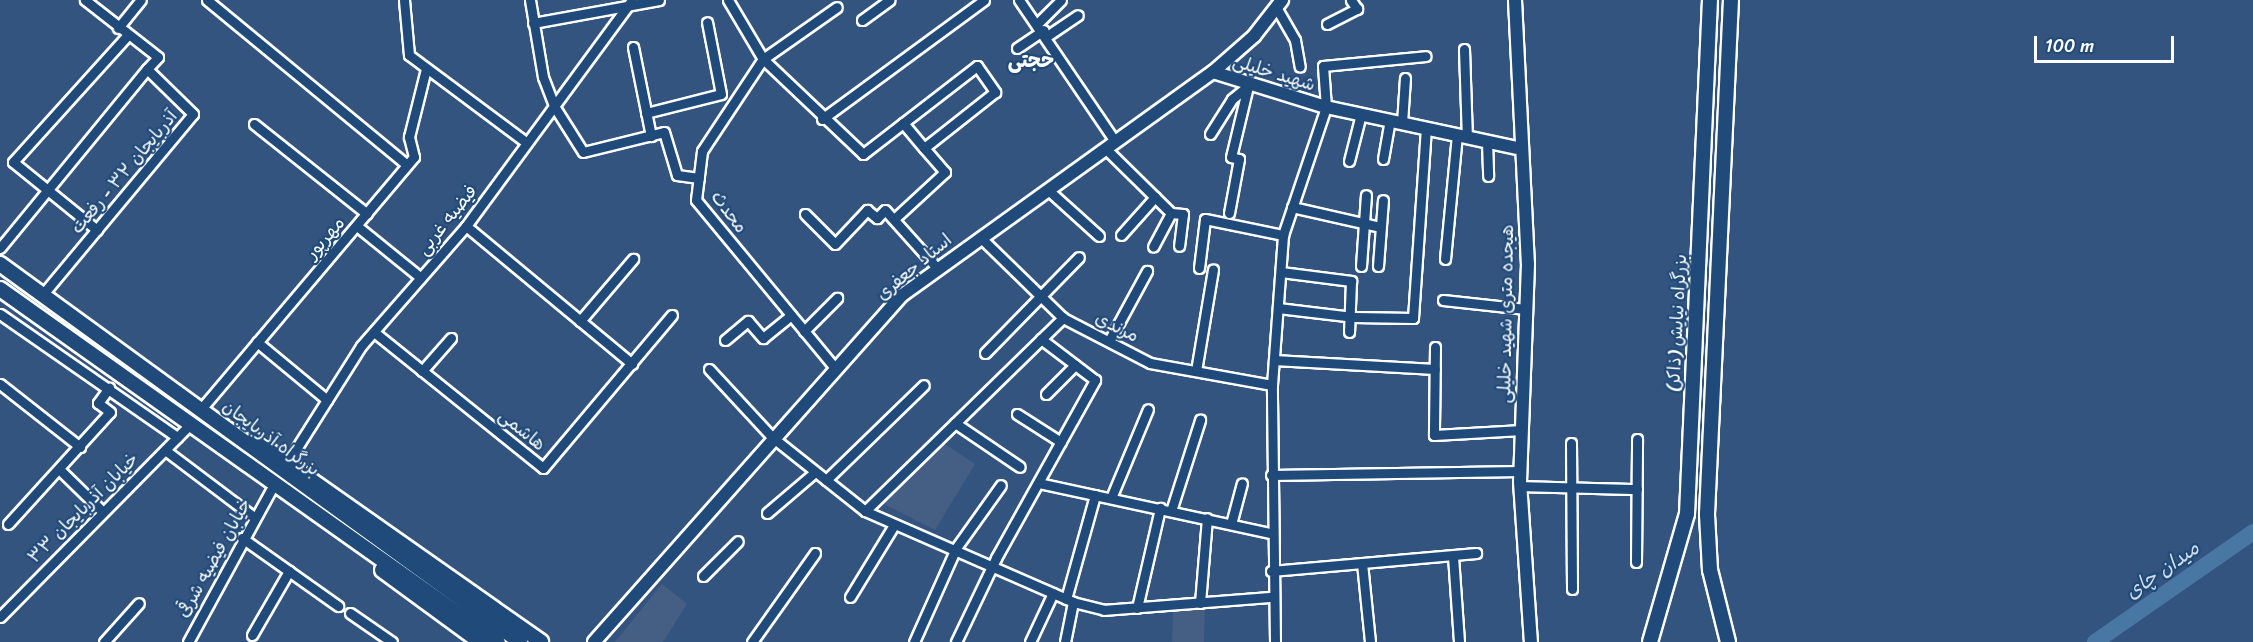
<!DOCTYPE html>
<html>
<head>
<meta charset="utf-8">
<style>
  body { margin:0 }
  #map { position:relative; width:2253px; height:642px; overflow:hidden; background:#33547e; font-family:Sriracha,"Playpen Sans Arabic",sans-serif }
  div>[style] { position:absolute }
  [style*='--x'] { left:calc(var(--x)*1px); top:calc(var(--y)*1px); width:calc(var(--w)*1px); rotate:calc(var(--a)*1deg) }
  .built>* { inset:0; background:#455e83 }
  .river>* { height:16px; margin:-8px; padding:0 8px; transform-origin:8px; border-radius:8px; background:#4877a4 }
  .roads { filter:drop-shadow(2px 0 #fff) drop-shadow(-2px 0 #fff) drop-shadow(0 2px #fff) drop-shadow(0 -2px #fff) }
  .minor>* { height:9px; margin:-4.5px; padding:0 4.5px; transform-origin:4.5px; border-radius:4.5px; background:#1f4a7a }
  .major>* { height:12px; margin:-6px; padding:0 6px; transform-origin:6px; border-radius:6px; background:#1f4a7a }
  .highway>* { height:14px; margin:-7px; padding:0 7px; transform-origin:7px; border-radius:7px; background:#1f4a7a }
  span { translate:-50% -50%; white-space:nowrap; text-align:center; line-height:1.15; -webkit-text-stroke:4.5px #1f4a7a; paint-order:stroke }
  .street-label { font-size:18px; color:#fff }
  .neighbourhood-label { font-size:20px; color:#fff; font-weight:700 }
  .water-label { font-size:20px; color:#d1dde8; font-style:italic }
  .scale { position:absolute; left:2034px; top:36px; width:140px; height:27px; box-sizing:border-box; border:3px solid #fff; border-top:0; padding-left:8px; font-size:18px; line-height:21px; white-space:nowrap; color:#fff; -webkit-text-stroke:4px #1f4a7a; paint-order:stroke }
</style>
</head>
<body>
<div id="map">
  <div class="built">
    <i style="clip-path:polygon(939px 440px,975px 464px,935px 530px,880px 502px)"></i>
    <i style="clip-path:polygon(662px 584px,687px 604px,663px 642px,615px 642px)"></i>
    <i style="clip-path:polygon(1205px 608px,1204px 642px,1172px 642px,1173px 610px)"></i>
  </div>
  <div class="river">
    <i style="--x:2095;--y:642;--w:193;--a:-34.8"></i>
  </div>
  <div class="roads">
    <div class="minor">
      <i style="--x:207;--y:0;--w:259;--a:39.5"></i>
      <i style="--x:404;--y:0;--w:55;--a:84.8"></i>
      <i style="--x:409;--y:55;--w:147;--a:36.7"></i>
      <i style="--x:530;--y:0;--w:78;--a:80.4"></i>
      <i style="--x:543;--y:77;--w:31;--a:69"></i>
      <i style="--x:554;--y:106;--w:54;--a:57.8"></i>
      <i style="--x:583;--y:152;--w:83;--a:-13.9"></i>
      <i style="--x:664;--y:132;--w:45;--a:73.2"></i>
      <i style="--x:677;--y:175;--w:22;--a:8"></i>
      <i style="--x:728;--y:0;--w:69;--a:59.3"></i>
      <i style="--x:763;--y:59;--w:138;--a:43.5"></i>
      <i style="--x:863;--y:154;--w:144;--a:-37.7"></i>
      <i style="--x:977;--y:66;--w:32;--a:55"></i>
      <i style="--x:995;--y:92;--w:90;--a:141.7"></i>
      <i style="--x:924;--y:148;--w:32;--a:49"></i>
      <i style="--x:945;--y:172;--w:69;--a:137.3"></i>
      <i style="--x:1019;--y:0;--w:171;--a:55.8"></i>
      <i style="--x:1276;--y:7;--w:38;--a:60"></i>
      <i style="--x:1295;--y:40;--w:27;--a:80"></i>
      <i style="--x:862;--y:20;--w:34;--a:-36"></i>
      <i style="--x:1039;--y:22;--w:31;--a:-45"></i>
      <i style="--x:533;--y:23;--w:128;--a:-10.3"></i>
      <i style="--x:1327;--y:24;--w:34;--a:-27"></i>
      <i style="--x:1357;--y:9;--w:11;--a:-124"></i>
      <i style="--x:118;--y:28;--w:36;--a:-51"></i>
      <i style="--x:1047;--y:36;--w:37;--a:-34"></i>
      <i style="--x:633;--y:47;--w:91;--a:78.6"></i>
      <i style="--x:1017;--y:48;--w:32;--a:-34"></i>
      <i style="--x:1464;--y:49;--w:89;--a:88.1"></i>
      <i style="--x:646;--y:113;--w:77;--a:-14.2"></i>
      <i style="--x:721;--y:94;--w:73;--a:-101"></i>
      <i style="--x:822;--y:119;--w:201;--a:-36.3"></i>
      <i style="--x:903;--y:123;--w:33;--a:50"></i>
      <i style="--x:1402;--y:123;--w:45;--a:-86.2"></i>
      <i style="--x:254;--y:124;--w:144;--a:38.5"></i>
      <i style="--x:1210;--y:134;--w:41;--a:-57.8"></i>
      <i style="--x:1232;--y:99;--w:21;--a:-39"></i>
      <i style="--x:1487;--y:142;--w:34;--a:88"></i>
      <i style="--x:1105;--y:148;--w:93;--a:44.6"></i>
      <i style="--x:1171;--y:213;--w:38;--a:118"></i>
      <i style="--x:1383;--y:159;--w:40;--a:-80"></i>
      <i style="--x:1349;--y:161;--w:49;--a:-75.7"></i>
      <i style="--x:1047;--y:189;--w:70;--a:42.1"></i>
      <i style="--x:1292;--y:207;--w:90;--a:12.8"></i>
      <i style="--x:1171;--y:213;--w:12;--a:5"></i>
      <i style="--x:1183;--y:214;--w:32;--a:97"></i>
      <i style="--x:1229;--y:213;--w:55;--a:-79.5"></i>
      <i style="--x:1239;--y:159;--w:8;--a:-166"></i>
      <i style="--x:1231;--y:157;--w:73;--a:-76.5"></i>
      <i style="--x:805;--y:214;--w:42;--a:45"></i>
      <i style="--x:835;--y:244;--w:47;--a:-46.7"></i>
      <i style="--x:867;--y:210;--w:13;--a:39"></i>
      <i style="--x:877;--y:218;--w:11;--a:-45"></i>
      <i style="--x:885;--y:210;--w:79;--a:48.1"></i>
      <i style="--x:357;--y:226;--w:82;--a:39.1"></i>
      <i style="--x:466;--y:226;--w:216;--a:39.7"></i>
      <i style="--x:97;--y:230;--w:108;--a:-141"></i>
      <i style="--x:13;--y:162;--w:170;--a:-47.9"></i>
      <i style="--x:1121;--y:235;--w:51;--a:-48.2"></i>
      <i style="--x:980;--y:237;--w:116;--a:44.3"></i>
      <i style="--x:1063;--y:318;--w:98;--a:27.3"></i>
      <i style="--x:1150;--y:363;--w:124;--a:10.2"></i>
      <i style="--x:0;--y:248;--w:232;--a:-50.6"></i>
      <i style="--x:1445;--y:259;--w:125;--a:-84.5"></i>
      <i style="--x:1361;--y:266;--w:71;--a:-86"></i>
      <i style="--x:1378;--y:266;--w:66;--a:-85.7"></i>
      <i style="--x:1199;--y:268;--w:49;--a:-83"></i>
      <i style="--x:1205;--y:219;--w:80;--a:11.6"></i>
      <i style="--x:1281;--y:272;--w:71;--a:7.3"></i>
      <i style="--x:1351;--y:281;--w:51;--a:92.2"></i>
      <i style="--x:43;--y:294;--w:234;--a:-50.2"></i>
      <i style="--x:193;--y:114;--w:64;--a:-135.6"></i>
      <i style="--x:147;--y:69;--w:16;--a:-47"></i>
      <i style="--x:158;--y:57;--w:93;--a:-142"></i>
      <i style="--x:1443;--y:300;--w:83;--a:6.2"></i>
      <i style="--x:1278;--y:308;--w:77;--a:6.8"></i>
      <i style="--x:1354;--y:317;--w:59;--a:1"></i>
      <i style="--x:1413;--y:318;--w:190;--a:-86.1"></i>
      <i style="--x:0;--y:314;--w:216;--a:34.8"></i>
      <i style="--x:580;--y:321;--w:82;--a:-49.5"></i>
      <i style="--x:804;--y:331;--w:47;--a:-45"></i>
      <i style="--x:374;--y:332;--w:217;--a:38.8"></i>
      <i style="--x:543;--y:468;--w:200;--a:-49.9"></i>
      <i style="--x:725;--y:340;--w:30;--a:-40"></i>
      <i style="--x:748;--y:321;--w:23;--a:49"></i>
      <i style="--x:763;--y:338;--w:36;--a:-39"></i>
      <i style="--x:1109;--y:341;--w:80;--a:-61.5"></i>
      <i style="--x:257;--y:342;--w:91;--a:39.6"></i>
      <i style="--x:1435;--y:347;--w:88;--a:90.7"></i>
      <i style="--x:1434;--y:435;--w:88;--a:-3.3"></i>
      <i style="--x:985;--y:353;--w:134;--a:-45.6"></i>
      <i style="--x:1274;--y:360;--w:161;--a:3.2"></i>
      <i style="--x:835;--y:368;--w:218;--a:-129.6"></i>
      <i style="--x:696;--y:200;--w:49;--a:-83"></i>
      <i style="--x:702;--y:151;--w:110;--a:-56.5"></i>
      <i style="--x:763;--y:59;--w:90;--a:-35.1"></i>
      <i style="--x:709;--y:369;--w:93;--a:47.2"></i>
      <i style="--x:772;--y:437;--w:119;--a:38.5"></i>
      <i style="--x:865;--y:511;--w:227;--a:23.6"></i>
      <i style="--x:1073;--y:602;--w:32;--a:14"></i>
      <i style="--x:1104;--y:610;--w:168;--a:-4.5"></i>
      <i style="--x:422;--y:371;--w:44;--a:-48.7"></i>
      <i style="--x:1196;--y:371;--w:103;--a:-80.5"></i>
      <i style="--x:0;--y:384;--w:102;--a:38.2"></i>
      <i style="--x:1046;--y:394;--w:41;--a:-45"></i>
      <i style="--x:201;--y:409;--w:330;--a:-49.8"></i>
      <i style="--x:414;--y:157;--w:21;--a:-104"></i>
      <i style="--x:409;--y:137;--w:70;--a:-76"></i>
      <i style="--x:1017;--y:414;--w:52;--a:32.5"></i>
      <i style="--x:955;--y:423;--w:78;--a:34.1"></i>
      <i style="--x:1571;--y:443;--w:146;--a:89.6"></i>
      <i style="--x:165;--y:450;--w:111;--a:37"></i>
      <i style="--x:289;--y:460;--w:135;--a:-57.7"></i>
      <i style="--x:361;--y:346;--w:159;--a:-48.8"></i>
      <i style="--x:466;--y:226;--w:280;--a:-53.7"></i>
      <i style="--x:60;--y:470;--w:60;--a:44.3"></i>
      <i style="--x:1271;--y:475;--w:250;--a:-0.9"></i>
      <i style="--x:826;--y:480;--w:136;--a:-44.1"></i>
      <i style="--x:1039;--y:483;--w:237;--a:12.2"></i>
      <i style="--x:1521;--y:486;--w:116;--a:1.5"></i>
      <i style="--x:1111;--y:498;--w:96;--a:-67.4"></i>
      <i style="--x:865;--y:511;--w:277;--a:-44.3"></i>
      <i style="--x:1171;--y:511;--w:96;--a:-72.3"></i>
      <i style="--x:767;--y:513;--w:63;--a:-40.5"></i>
      <i style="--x:8;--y:524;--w:151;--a:-47.7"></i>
      <i style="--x:110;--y:412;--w:15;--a:-143"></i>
      <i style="--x:98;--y:403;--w:19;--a:-54"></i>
      <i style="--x:1231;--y:524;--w:42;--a:-75"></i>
      <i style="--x:242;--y:538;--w:118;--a:35.3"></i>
      <i style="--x:1453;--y:556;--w:86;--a:86"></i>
      <i style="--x:1636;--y:562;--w:123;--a:-89.5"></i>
      <i style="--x:1362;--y:563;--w:79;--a:84.2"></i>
      <i style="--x:1271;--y:571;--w:206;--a:-5"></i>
      <i style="--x:703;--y:576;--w:49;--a:-45"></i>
      <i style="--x:850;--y:597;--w:84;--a:-58.6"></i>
      <i style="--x:1066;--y:599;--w:108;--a:-74.4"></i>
      <i style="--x:1200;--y:603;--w:85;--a:-85.3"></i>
      <i style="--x:1137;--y:608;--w:103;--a:-77"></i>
      <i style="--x:350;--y:613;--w:51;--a:34.6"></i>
      <i style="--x:0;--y:617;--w:272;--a:-45.4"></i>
      <i style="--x:252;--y:635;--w:74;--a:-60"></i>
      <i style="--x:104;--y:642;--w:52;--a:-48.1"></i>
      <i style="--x:188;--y:642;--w:173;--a:-61.4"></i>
      <i style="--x:752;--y:642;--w:109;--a:-54.7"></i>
      <i style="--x:914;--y:642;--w:103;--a:-65.9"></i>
      <i style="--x:956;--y:548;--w:77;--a:-54.5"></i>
      <i style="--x:956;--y:642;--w:93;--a:-64.5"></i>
      <i style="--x:996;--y:558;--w:204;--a:-60.9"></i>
      <i style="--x:1095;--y:380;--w:68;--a:-142.8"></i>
      <i style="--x:1030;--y:642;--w:54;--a:-64.9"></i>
      <i style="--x:1065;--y:642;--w:41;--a:-78.7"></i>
      <i style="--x:1275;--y:642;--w:257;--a:-90.7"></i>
      <i style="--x:1272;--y:385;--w:150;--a:-85.8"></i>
      <i style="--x:1283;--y:235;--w:135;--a:-71.4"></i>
      <i style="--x:1326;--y:107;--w:41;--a:-94.2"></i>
      <i style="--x:1323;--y:66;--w:103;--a:-5.5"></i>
    </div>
    <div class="major">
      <i style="--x:1515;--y:0;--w:264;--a:87.2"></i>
      <i style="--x:1528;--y:264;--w:218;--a:92.1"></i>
      <i style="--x:1520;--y:482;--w:160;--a:86.1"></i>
      <i style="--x:1213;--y:72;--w:118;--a:17.2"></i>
      <i style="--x:1326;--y:107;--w:196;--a:12.1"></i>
      <i style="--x:594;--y:642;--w:463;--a:-48.4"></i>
      <i style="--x:901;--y:296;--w:384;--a:-35.7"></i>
      <i style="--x:1213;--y:72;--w:55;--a:-41.3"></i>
      <i style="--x:1254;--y:36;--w:46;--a:-52.1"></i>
    </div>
    <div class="highway">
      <i style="--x:0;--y:264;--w:643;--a:36.01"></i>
      <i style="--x:0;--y:289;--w:610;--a:35.33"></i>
      <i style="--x:254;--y:440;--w:351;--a:35.1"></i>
      <i style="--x:382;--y:570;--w:122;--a:36.3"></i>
      <i style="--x:1650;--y:642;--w:133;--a:-73.9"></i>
      <i style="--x:1687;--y:514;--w:515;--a:-87.44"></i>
      <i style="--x:1728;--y:642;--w:74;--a:-104"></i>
      <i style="--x:1710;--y:570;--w:56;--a:-93.1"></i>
      <i style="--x:1707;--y:514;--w:515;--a:-87.33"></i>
    </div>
  </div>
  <div class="street-label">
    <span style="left:1274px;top:73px;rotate:17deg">شهید خلیلی</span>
    <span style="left:124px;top:172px;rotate:-50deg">آذربایجان ۳۲ - رفعت</span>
    <span style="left:729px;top:212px;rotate:53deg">محدث</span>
    <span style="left:447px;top:220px;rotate:-51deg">فیضیه غربی</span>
    <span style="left:325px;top:238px;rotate:-49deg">مهرپور</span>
    <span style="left:914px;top:267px;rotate:-40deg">استاد جعفری</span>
    <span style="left:1506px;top:314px;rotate:-89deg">هیجده متری شهید خلیلی</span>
    <span style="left:1677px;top:323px;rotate:-87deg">بزرگراه نیایش (ذاکر)</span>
    <span style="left:1117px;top:327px;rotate:27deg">مرندی</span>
    <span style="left:522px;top:430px;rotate:39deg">هاشمی</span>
    <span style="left:271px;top:438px;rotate:36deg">بزرگراه آذربایجان</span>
    <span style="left:83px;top:508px;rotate:-45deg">خیابان آذربایجان ۳۳</span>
    <span style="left:214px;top:558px;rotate:-61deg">خیابان فیضیه شرقی</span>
  </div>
  <div class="neighbourhood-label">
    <span style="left:1031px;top:60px">حجتی</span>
  </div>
  <div class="water-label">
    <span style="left:2162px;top:570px;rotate:-35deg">میدان چای</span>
  </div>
  <div class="scale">100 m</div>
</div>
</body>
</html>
